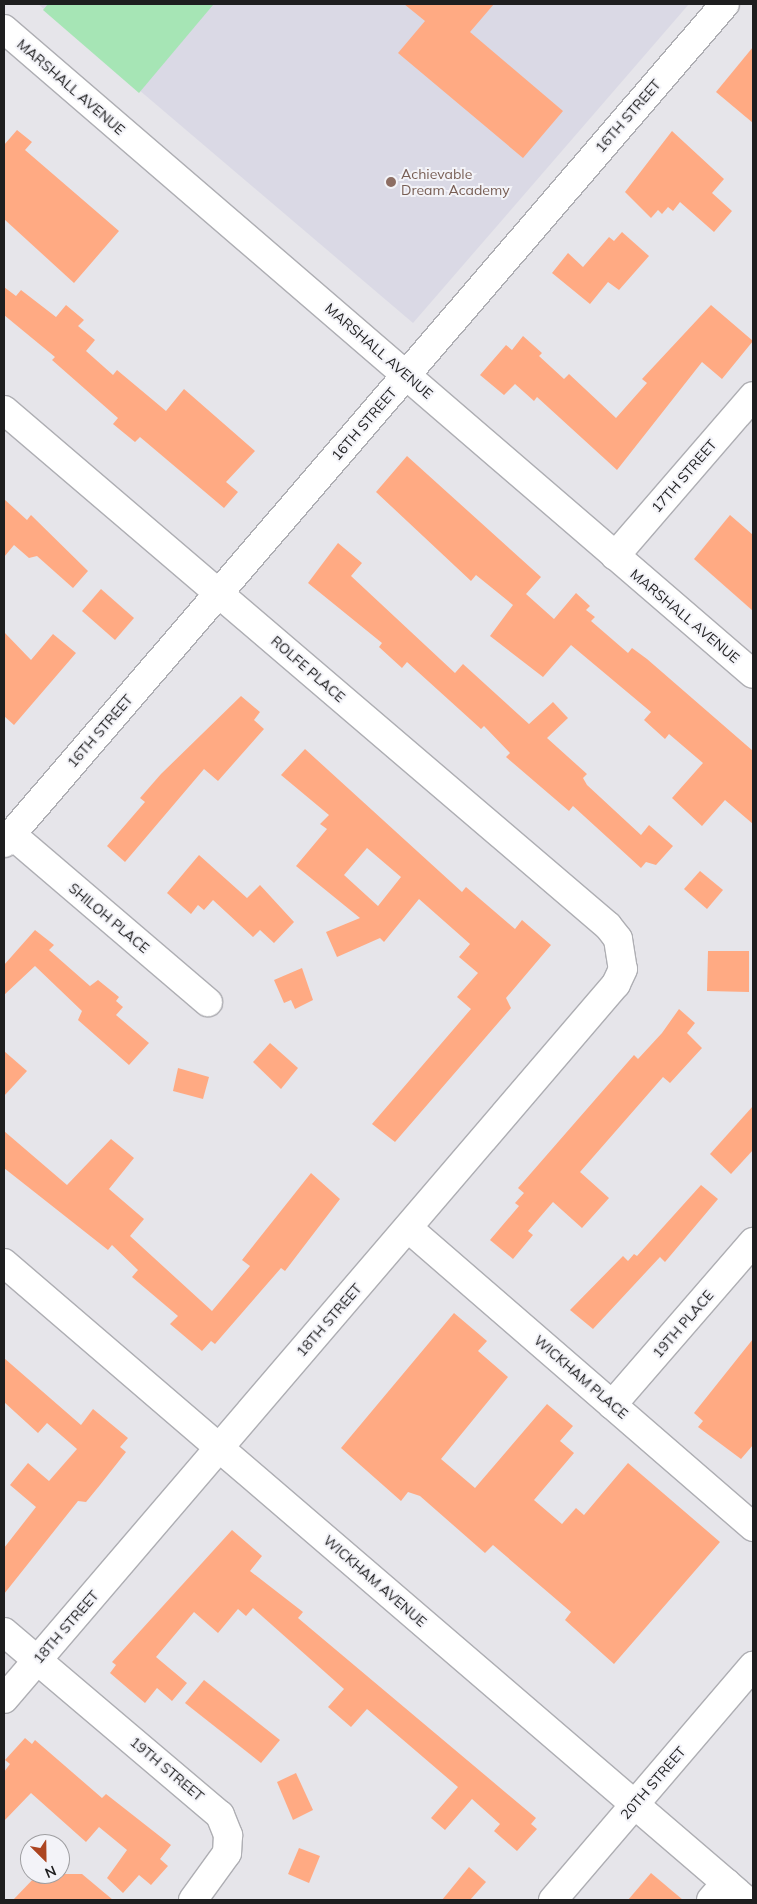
<!DOCTYPE html>
<html>
<head>
<meta charset="utf-8">
<style>
  body { margin:0 }
  #map { position:relative; width:757px; height:1904px; overflow:hidden; background:#e6e5ea; font-family:Mulish,sans-serif }
  div>[style] { position:absolute }
  [style*='--x'] { left:calc(var(--x)*1px); top:calc(var(--y)*1px); width:calc(var(--w)*1px); rotate:calc(var(--a)*1deg) }
  .built>* { inset:0; background:#dad9e5 }
  .green>* { inset:0; background:#a6e5b5 }
  .building>* { inset:0; background:#ffaa83 }
  .roads { filter:drop-shadow(1px 0 #aeaeb3) drop-shadow(-1px 0 #aeaeb3) drop-shadow(0 1px #aeaeb3) drop-shadow(0 -1px #aeaeb3) }
  .minor>* { height:28px; margin:-14px; padding:0 14px; transform-origin:14px; border-radius:14px; background:#fff }
  .major>* { height:28px; margin:-14px; padding:0 14px; transform-origin:14px; border-radius:14px; background:#fff }
  .dots>* { width:14px; height:14px; translate:-50% -50%; box-sizing:border-box; border:2px solid #f3f3f8; border-radius:50% }
  span { translate:-50% -50%; white-space:nowrap; text-align:center; line-height:1.15; -webkit-text-stroke:4px #f3f3f8; paint-order:stroke }
  .street-label { font-size:14px; color:#1e1e1f }
  .education-label { font-size:14px; color:#785e54 }
  .left { translate:0 -50%; text-align:left }
  .frame { position:absolute; inset:0; border:5px solid #1e1e1f; pointer-events:none }
  .north { position:absolute; left:20px; top:1834px; width:50px; height:50px; box-sizing:border-box; background:#f3f3f8; border:1px solid #9e9ea1; border-radius:50%; rotate:157deg; font-size:14px; font-weight:700; line-height:20px; text-align:center; color:#1e1e1f }
  .north::after { content:''; display:block; margin:auto; width:18px; height:22px; background:#ac4521; clip-path:polygon(50% 0,100% 100%,50% 72%,0 100%) }
</style>
</head>
<body>
<div id="map">
  <div class="built">
    <i style="clip-path:polygon(38px 4px,689px 4px,413px 323px)"></i>
  </div>
  <div class="green">
    <i style="clip-path:polygon(48px 4px,212px 4px,213px 5px,139px 93px,43px 10px)"></i>
  </div>
  <div class="building">
    <i style="clip-path:polygon(404px 4px,494px 4px,470px 32px,563px 111px,523px 158px,398px 53px,425px 21px)"></i>
    <i style="clip-path:polygon(753px 47px,753px 123px,716px 92px)"></i>
    <i style="clip-path:polygon(17px 130px,32px 142px,25px 150px,119px 231px,74px 283px,4px 219px,4px 145px)"></i>
    <i style="clip-path:polygon(672px 131px,724px 179px,712px 193px,732px 211px,714px 232px,680px 202px,673px 211px,668px 207px,662px 214px,658px 210px,651px 218px,625px 192px)"></i>
    <i style="clip-path:polygon(622px 232px,649px 256px,619px 290px,608px 282px,590px 304px,552px 273px,568px 253px,583px 267px,609px 237px,614px 241px)"></i>
    <i style="clip-path:polygon(4px 287px,16px 296px,21px 290px,56px 317px,66px 305px,84px 320px,78px 326px,95px 340px,86px 351px,113px 375px,117px 370px,166px 411px,184px 389px,255px 451px,226px 482px,238px 492px,224px 508px,140px 437px,135px 442px,113px 424px,118px 418px,52px 360px,55px 357px,4px 315px)"></i>
    <i style="clip-path:polygon(711px 305px,753px 341px,722px 379px,702px 362px,617px 470px,537px 397px,534px 401px,515px 384px,504px 395px,480px 375px,506px 345px,512px 350px,523px 336px,542px 353px,539px 356px,564px 379px,569px 374px,616px 418px,647px 383px,642px 379px)"></i>
    <i style="clip-path:polygon(407px 456px,541px 577px,526px 594px,554px 619px,576px 593px,590px 606px,586px 610px,595px 617px,591px 621px,628px 653px,632px 648px,647px 659px,753px 751px,753px 824px,725px 800px,702px 826px,672px 798px,703px 763px,669px 734px,665px 739px,644px 720px,651px 712px,571px 645px,543px 677px,490px 636px,513px 605px,476px 575px,471px 581px,376px 492px)"></i>
    <i style="clip-path:polygon(4px 499px,27px 520px,31px 515px,88px 571px,73px 588px,37px 556px,29px 558px,14px 545px,4px 557px)"></i>
    <i style="clip-path:polygon(730px 515px,753px 535px,753px 611px,694px 559px)"></i>
    <i style="clip-path:polygon(338px 543px,362px 563px,351px 576px,455px 673px,463px 664px,529px 724px,553px 702px,568px 718px,547px 738px,587px 774px,583px 778px,587px 785px,641px 835px,649px 825px,673px 846px,656px 865px,646px 862px,641px 868px,573px 806px,569px 811px,506px 757px,510px 753px,484px 726px,481px 729px,407px 662px,402px 668px,379px 647px,382px 643px,308px 583px)"></i>
    <i style="clip-path:polygon(101px 589px,134px 618px,115px 640px,82px 611px)"></i>
    <i style="clip-path:polygon(4px 632px,31px 660px,53px 634px,76px 653px,14px 725px,4px 716px)"></i>
    <i style="clip-path:polygon(241px 696px,260px 712px,254px 720px,264px 729px,218px 781px,204px 769px,125px 862px,107px 846px,145px 802px,140px 798px,161px 774px)"></i>
    <i style="clip-path:polygon(evenodd,305px 749px,462px 892px,466px 887px,515px 929px,522px 920px,551px 945px,506px 998px,511px 1008px,395px 1142px,372px 1124px,471px 1009px,457px 997px,478px 973px,459px 957px,470px 944px,419px 899px,384px 942px,380px 938px,337px 957px,326px 932px,360px 918px,296px 866px,327px 829px,320px 824px,329px 815px,281px 775px,305px 749px,367px 848px,401px 877px,378px 906px,344px 875px,367px 848px)"></i>
    <i style="clip-path:polygon(199px 855px,247px 898px,260px 885px,294px 922px,274px 943px,260px 930px,253px 937px,213px 900px,204px 910px,198px 905px,191px 914px,167px 893px)"></i>
    <i style="clip-path:polygon(700px 871px,723px 890px,707px 909px,684px 889px)"></i>
    <i style="clip-path:polygon(35px 930px,54px 945px,49px 950px,90px 986px,98px 980px,119px 997px,116px 1001px,123px 1007px,116px 1015px,149px 1043px,129px 1065px,78px 1020px,82px 1011px,35px 966px,4px 995px,4px 965px)"></i>
    <i style="clip-path:polygon(708px 951px,749px 951px,749px 992px,707px 991px)"></i>
    <i style="clip-path:polygon(302px 968px,313px 1000px,295px 1009px,291px 1000px,284px 1003px,274px 980px)"></i>
    <i style="clip-path:polygon(679px 1009px,695px 1023px,687px 1033px,702px 1048px,670px 1083px,663px 1077px,580px 1172px,609px 1198px,582px 1228px,553px 1202px,528px 1231px,533px 1235px,513px 1259px,490px 1240px,519px 1206px,515px 1203px,524px 1193px,518px 1188px,634px 1055px,638px 1059px,662px 1033px)"></i>
    <i style="clip-path:polygon(270px 1043px,298px 1068px,281px 1089px,253px 1062px)"></i>
    <i style="clip-path:polygon(4px 1051px,27px 1071px,4px 1096px)"></i>
    <i style="clip-path:polygon(178px 1068px,209px 1077px,203px 1099px,173px 1091px)"></i>
    <i style="clip-path:polygon(753px 1106px,753px 1150px,731px 1174px,710px 1154px)"></i>
    <i style="clip-path:polygon(4px 1131px,67px 1185px,111px 1139px,134px 1158px,109px 1189px,144px 1219px,130px 1236px,212px 1311px,250px 1266px,242px 1260px,311px 1173px,340px 1199px,285px 1271px,281px 1268px,215px 1344px,211px 1341px,202px 1351px,170px 1324px,178px 1316px,132px 1277px,138px 1270px,112px 1245px,108px 1250px,4px 1168px)"></i>
    <i style="clip-path:polygon(701px 1185px,718px 1199px,665px 1262px,660px 1257px,593px 1329px,570px 1310px,623px 1256px,628px 1261px,634px 1254px,637px 1256px)"></i>
    <i style="clip-path:polygon(454px 1313px,487px 1341px,478px 1351px,508px 1377px,441px 1459px,475px 1488px,547px 1404px,573px 1426px,560px 1441px,574px 1453px,534px 1500px,562px 1524px,576px 1508px,584px 1515px,628px 1463px,720px 1542px,614px 1664px,565px 1620px,571px 1612px,493px 1545px,485px 1553px,420px 1496px,408px 1492px,401px 1501px,341px 1448px)"></i>
    <i style="clip-path:polygon(753px 1339px,753px 1445px,741px 1459px,698px 1427px,703px 1421px,694px 1413px)"></i>
    <i style="clip-path:polygon(4px 1358px,81px 1425px,93px 1409px,128px 1438px,120px 1447px,126px 1452px,100px 1485px,86px 1502px,78px 1501px,4px 1594px,4px 1548px,36px 1507px,10px 1485px,28px 1463px,49px 1481px,77px 1449px,47px 1423px,38px 1433px,4px 1402px)"></i>
    <i style="clip-path:polygon(232px 1530px,262px 1556px,250px 1571px,303px 1612px,298px 1618px,536px 1818px,531px 1824px,537px 1829px,517px 1851px,494px 1831px,500px 1824px,472px 1799px,445px 1830px,431px 1818px,458px 1787px,367px 1709px,351px 1727px,328px 1707px,344px 1689px,253px 1608px,246px 1616px,238px 1609px,218px 1633px,194px 1612px,156px 1657px,187px 1683px,172px 1701px,157px 1688px,145px 1703px,110px 1673px,116px 1665px,112px 1662px)"></i>
    <i style="clip-path:polygon(204px 1680px,280px 1740px,261px 1763px,185px 1703px)"></i>
    <i style="clip-path:polygon(25px 1738px,32px 1744px,35px 1740px,102px 1798px,106px 1794px,171px 1845px,160px 1859px,168px 1866px,151px 1885px,139px 1875px,123px 1893px,107px 1878px,127px 1850px,99px 1827px,86px 1842px,31px 1793px,4px 1821px,4px 1772px,10px 1764px,5px 1760px)"></i>
    <i style="clip-path:polygon(296px 1773px,313px 1810px,293px 1820px,277px 1782px)"></i>
    <i style="clip-path:polygon(299px 1848px,320px 1856px,309px 1883px,288px 1874px)"></i>
    <i style="clip-path:polygon(469px 1867px,486px 1882px,470px 1900px,442px 1900px)"></i>
    <i style="clip-path:polygon(651px 1873px,683px 1900px,628px 1900px)"></i>
    <i style="clip-path:polygon(38px 1874px,82px 1874px,113px 1900px,13px 1900px)"></i>
  </div>
  <div class="roads">
    <div class="minor">
      <i style="--x:4;--y:29;--w:988;--a:40.73"></i>
      <i style="--x:4;--y:410;--w:794;--a:40.51"></i>
      <i style="--x:608;--y:926;--w:16;--a:52"></i>
      <i style="--x:618;--y:939;--w:30;--a:81"></i>
      <i style="--x:623;--y:969;--w:17;--a:115"></i>
      <i style="--x:616;--y:984;--w:941;--a:130.56"></i>
      <i style="--x:615;--y:556;--w:211;--a:-49.2"></i>
      <i style="--x:11;--y:834;--w:259;--a:40.5"></i>
      <i style="--x:408;--y:1228;--w:457;--a:40.9"></i>
      <i style="--x:4;--y:1263;--w:978;--a:40.65"></i>
      <i style="--x:612;--y:1405;--w:216;--a:-49.1"></i>
      <i style="--x:4;--y:1632;--w:283;--a:40.3"></i>
      <i style="--x:220;--y:1815;--w:22;--a:68"></i>
      <i style="--x:228;--y:1835;--w:18;--a:93"></i>
      <i style="--x:227;--y:1853;--w:58;--a:125.9"></i>
      <i style="--x:553;--y:1900;--w:308;--a:-49.5"></i>
      <i style="--x:711;--y:1900;--w:23;--a:-49"></i>
    </div>
    <div class="major">
      <i style="--x:4;--y:843;--w:1106;--a:-49.33"></i>
    </div>
  </div>
  <div class="dots">
    <i style="left:391px;top:182px;background:#8d6e63"></i>
  </div>
  <div class="street-label">
    <span style="left:71px;top:87px;rotate:41deg">MARSHALL AVENUE</span>
    <span style="left:628px;top:116px;rotate:-49deg">16TH STREET</span>
    <span style="left:379px;top:351px;rotate:41deg">MARSHALL AVENUE</span>
    <span style="left:364px;top:424px;rotate:-49deg">16TH STREET</span>
    <span style="left:684px;top:476px;rotate:-49deg">17TH STREET</span>
    <span style="left:685px;top:616px;rotate:40deg">MARSHALL AVENUE</span>
    <span style="left:308px;top:669px;rotate:41deg">ROLFE PLACE</span>
    <span style="left:100px;top:731px;rotate:-49deg">16TH STREET</span>
    <span style="left:109px;top:918px;rotate:40deg">SHILOH PLACE</span>
    <span style="left:329px;top:1320px;rotate:-49deg">18TH STREET</span>
    <span style="left:683px;top:1324px;rotate:-49deg">19TH PLACE</span>
    <span style="left:581px;top:1377px;rotate:41deg">WICKHAM PLACE</span>
    <span style="left:375px;top:1581px;rotate:41deg">WICKHAM AVENUE</span>
    <span style="left:66px;top:1627px;rotate:-49deg">18TH STREET</span>
    <span style="left:167px;top:1769px;rotate:40deg">19TH STREET</span>
    <span style="left:653px;top:1783px;rotate:-49deg">20TH STREET</span>
  </div>
  <div class="education-label">
    <span class="left" style="left:401px;top:182px">Achievable<br>Dream Academy</span>
  </div>
  <div class="frame"></div>
  <div class="north">N</div>
</div>
</body>
</html>
